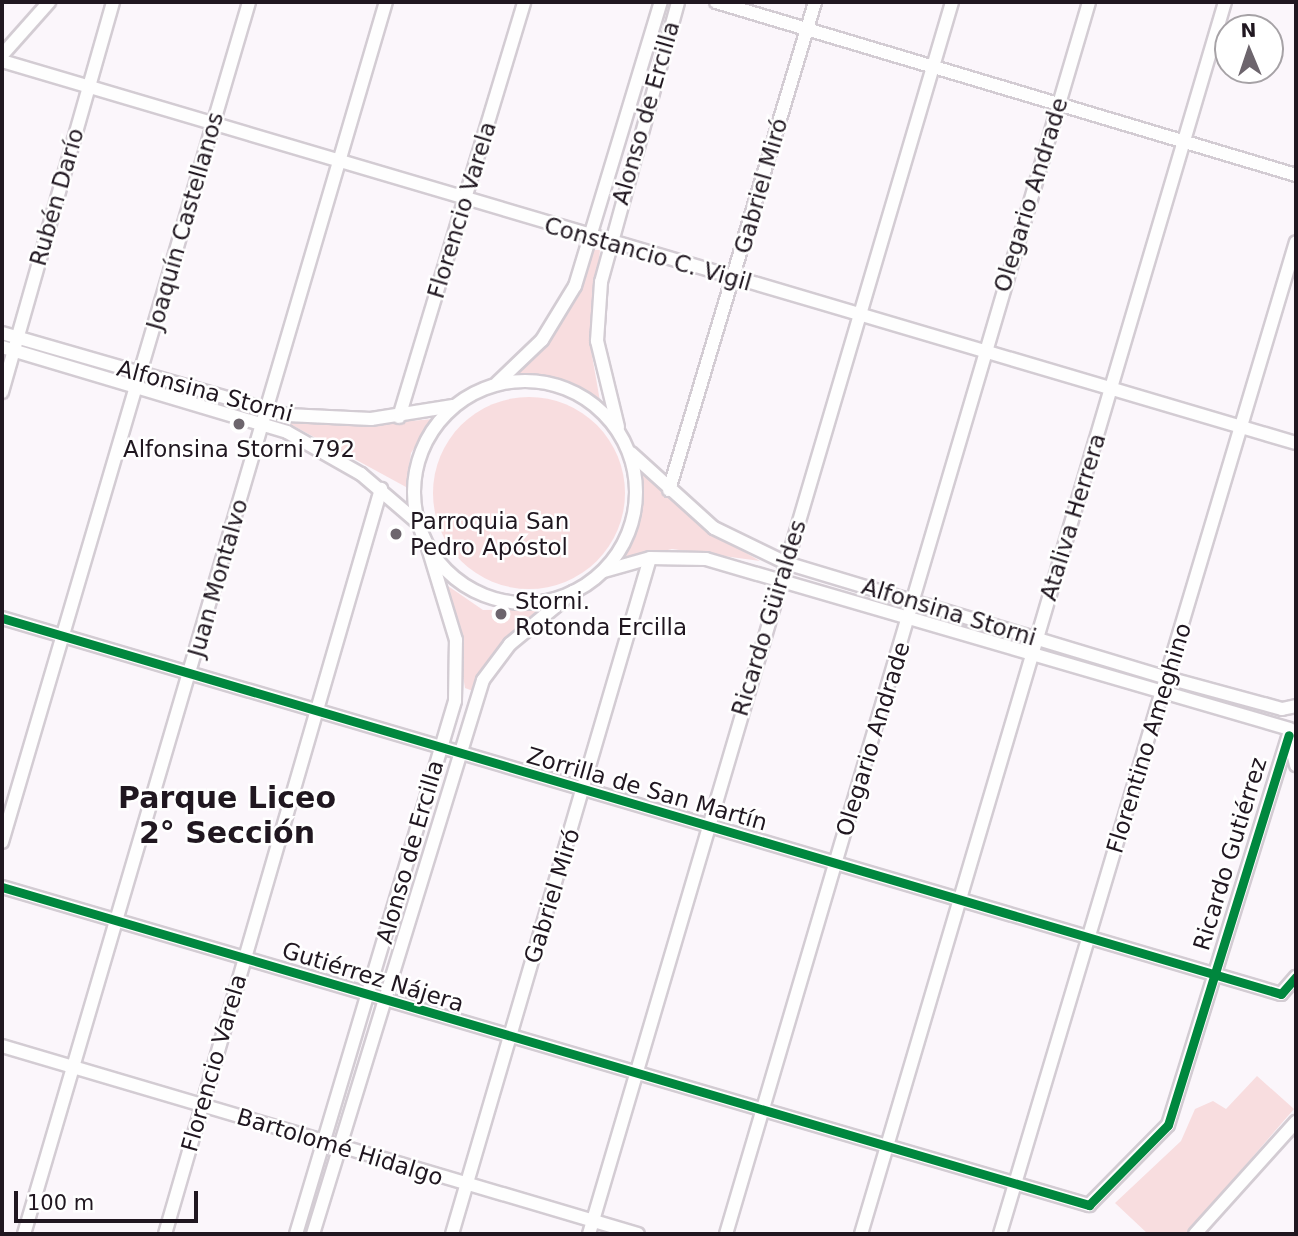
<!DOCTYPE html>
<html>
<head>
<meta charset="utf-8">
<style>
  body { margin:0 }
  #map { position:relative; width:1298px; height:1236px; overflow:hidden; background:#fbf6fb; font-family:"DejaVu Sans",sans-serif }
  div>[style] { position:absolute }
  [style*='--x'] { left:calc(var(--x)*1px); top:calc(var(--y)*1px); width:calc(var(--w)*1px); rotate:calc(var(--a)*1deg) }
  .green>* { inset:0; background:#f8dddf }
  .round { border-radius:50% }
  .roads { filter:drop-shadow(2px 0 #d3ccd3) drop-shadow(-2px 0 #d3ccd3) drop-shadow(0 2px #d3ccd3) drop-shadow(0 -2px #d3ccd3) }
  .minor>* { height:12px; margin:-6px; padding:0 6px; transform-origin:6px; border-radius:6px; background:#fefefe }
  .minor>.ring { margin:-6px; padding:0; box-sizing:content-box; background:none; border:12px solid #fefefe; border-radius:50% }
  .cycleway>* { height:9px; margin:-4.5px; padding:0 4.5px; transform-origin:4.5px; border-radius:4.5px; background:#00873e }
  .dots>* { width:19px; height:19px; translate:-50% -50%; box-sizing:border-box; border:4px solid #fff; border-radius:50% }
  span { translate:-50% -50%; white-space:nowrap; text-align:center; line-height:1.15; -webkit-text-stroke:5px #fff; paint-order:stroke }
  .street-label { font-size:23px; color:#201720 }
  .poi-label { font-size:23px; color:#201720 }
  .left { translate:0 -50%; text-align:left }
  .district-label { font-size:30px; color:#201720; font-weight:700 }
  .frame { position:absolute; inset:0; border:4px solid #201720; pointer-events:none }
  .north { position:absolute; left:1214px; top:14px; width:70px; height:70px; box-sizing:border-box; background:#fff; border:2px solid #a6a2a6; border-radius:50%; rotate:358deg; font-size:19px; font-weight:700; line-height:28px; text-align:center; color:#201720 }
  .north::after { content:''; display:block; margin:auto; width:24px; height:32px; background:#6d656d; clip-path:polygon(50% 0,100% 100%,50% 72%,0 100%) }
  .scale { position:absolute; left:14px; top:1191px; width:184px; height:32px; box-sizing:border-box; border:4px solid #201720; border-top:0; padding-left:9px; font-size:21px; line-height:24px; white-space:nowrap; color:#201720; -webkit-text-stroke:5px #fff; paint-order:stroke }
</style>
</head>
<body>
<div id="map">
  <div class="green">
    <i style="clip-path:polygon(593px 250px,600px 250px,590px 344px,600px 401px,578px 386px,513px 375px,556px 332px)"></i>
    <i class="round" style="left:433px;top:397px;width:192px;height:192px"></i>
    <i style="clip-path:polygon(281px 419px,364px 425px,433px 419px,411px 453px,406px 487px)"></i>
    <i style="clip-path:polygon(640px 470px,698px 525px,760px 561px,672px 549px,615px 563px,638px 522px)"></i>
    <i style="clip-path:polygon(448px 586px,483px 610px,544px 609px,510px 635px,473px 691px,465px 688px)"></i>
    <i style="clip-path:polygon(1257px 1076px,1294px 1109px,1186px 1234px,1148px 1234px,1115px 1203px,1181px 1141px,1195px 1109px,1213px 1101px,1226px 1109px)"></i>
  </div>
  <div class="roads">
    <div class="minor">
      <i style="--x:716;--y:2;--w:605;--a:16.61"></i>
      <i style="--x:2;--y:55;--w:71;--a:-48.4"></i>
      <i style="--x:2;--y:61;--w:1349;--a:16.45"></i>
      <i style="--x:2;--y:333;--w:297;--a:16.1"></i>
      <i style="--x:287;--y:415;--w:84;--a:2.7"></i>
      <i style="--x:371;--y:419;--w:83;--a:-9"></i>
      <i style="--x:2;--y:347;--w:297;--a:16.6"></i>
      <i style="--x:287;--y:432;--w:85;--a:29.6"></i>
      <i style="--x:361;--y:474;--w:74;--a:40.6"></i>
      <i class="ring" style="left:414px;top:381px;width:210px;height:210px"></i>
      <i style="--x:497;--y:383;--w:62;--a:-43.7"></i>
      <i style="--x:542;--y:340;--w:63;--a:-58.6"></i>
      <i style="--x:575;--y:286;--w:297;--a:-73.2"></i>
      <i style="--x:2;--y:392;--w:405;--a:-74.1"></i>
      <i style="--x:399;--y:417;--w:433;--a:-73.2"></i>
      <i style="--x:618;--y:427;--w:89;--a:-103.7"></i>
      <i style="--x:597;--y:341;--w:59;--a:-86.1"></i>
      <i style="--x:601;--y:282;--w:290;--a:-74.6"></i>
      <i style="--x:631;--y:453;--w:112;--a:42.1"></i>
      <i style="--x:714;--y:528;--w:80;--a:25.9"></i>
      <i style="--x:786;--y:563;--w:399;--a:16.8"></i>
      <i style="--x:1168;--y:678;--w:118;--a:15.2"></i>
      <i style="--x:1282;--y:709;--w:14;--a:-12"></i>
      <i style="--x:669;--y:490;--w:509;--a:-73.34"></i>
      <i style="--x:604;--y:571;--w:48;--a:-15.8"></i>
      <i style="--x:650;--y:558;--w:56;--a:1"></i>
      <i style="--x:706;--y:559;--w:608;--a:16.23"></i>
      <i style="--x:2;--y:618;--w:1333;--a:16.38"></i>
      <i style="--x:1281;--y:994;--w:23;--a:-49"></i>
      <i style="--x:1289;--y:735;--w:31;--a:77"></i>
      <i style="--x:2;--y:842;--w:876;--a:-73.61"></i>
      <i style="--x:2;--y:887;--w:1133;--a:16.31"></i>
      <i style="--x:1089;--y:1205;--w:112;--a:-45.4"></i>
      <i style="--x:1168;--y:1125;--w:408;--a:-72.8"></i>
      <i style="--x:2;--y:1046;--w:663;--a:16.47"></i>
      <i style="--x:24;--y:1234;--w:1284;--a:-73.63"></i>
      <i style="--x:165;--y:1234;--w:776;--a:-73.83"></i>
      <i style="--x:296;--y:1234;--w:556;--a:-73.39"></i>
      <i style="--x:455;--y:701;--w:61;--a:-89.1"></i>
      <i style="--x:456;--y:640;--w:96;--a:-106.9"></i>
      <i style="--x:313;--y:1234;--w:579;--a:-72.94"></i>
      <i style="--x:483;--y:680;--w:45;--a:-53.1"></i>
      <i style="--x:510;--y:644;--w:82;--a:-39.5"></i>
      <i style="--x:452;--y:1234;--w:704;--a:-73.67"></i>
      <i style="--x:589;--y:1234;--w:1284;--a:-73.58"></i>
      <i style="--x:726;--y:1234;--w:1284;--a:-73.58"></i>
      <i style="--x:861;--y:1234;--w:1285;--a:-73.54"></i>
      <i style="--x:1000;--y:1234;--w:1035;--a:-73.39"></i>
      <i style="--x:1195;--y:1234;--w:151;--a:-48"></i>
    </div>
  </div>
  <div class="cycleway">
    <i style="--x:2;--y:618;--w:1333;--a:16.38"></i>
    <i style="--x:1281;--y:994;--w:23;--a:-49"></i>
    <i style="--x:2;--y:887;--w:1133;--a:16.31"></i>
    <i style="--x:1089;--y:1205;--w:112;--a:-45.4"></i>
    <i style="--x:1168;--y:1125;--w:408;--a:-72.8"></i>
  </div>
  <div class="dots">
    <i style="left:239px;top:424px;background:#6d656d"></i>
    <i style="left:396px;top:534px;background:#6d656d"></i>
    <i style="left:501px;top:614px;background:#6d656d"></i>
  </div>
  <div class="street-label">
    <span style="left:646px;top:113px;rotate:-74deg">Alonso de Ercilla</span>
    <span style="left:761px;top:186px;rotate:-74deg">Gabriel Miró</span>
    <span style="left:1031px;top:195px;rotate:-73deg">Olegario Andrade</span>
    <span style="left:57px;top:197px;rotate:-74deg">Rubén Darío</span>
    <span style="left:462px;top:210px;rotate:-73deg">Florencio Varela</span>
    <span style="left:185px;top:221px;rotate:-74deg">Joaquín Castellanos</span>
    <span style="left:648px;top:254px;rotate:16deg">Constancio C. Vigil</span>
    <span style="left:205px;top:391px;rotate:15deg">Alfonsina Storni</span>
    <span style="left:1073px;top:517px;rotate:-73deg">Ataliva Herrera</span>
    <span style="left:218px;top:578px;rotate:-74deg">Juan Montalvo</span>
    <span style="left:949px;top:612px;rotate:17deg">Alfonsina Storni</span>
    <span style="left:769px;top:618px;rotate:-73deg">Ricardo Güiraldes</span>
    <span style="left:1149px;top:738px;rotate:-73deg">Florentino Ameghino</span>
    <span style="left:873px;top:739px;rotate:-73deg">Olegario Andrade</span>
    <span style="left:647px;top:789px;rotate:16deg">Zorrilla de San Martín</span>
    <span style="left:410px;top:852px;rotate:-74deg">Alonso de Ercilla</span>
    <span style="left:1230px;top:854px;rotate:-73deg">Ricardo Gutiérrez</span>
    <span style="left:552px;top:896px;rotate:-73deg">Gabriel Miró</span>
    <span style="left:373px;top:977px;rotate:17deg">Gutiérrez Nájera</span>
    <span style="left:214px;top:1063px;rotate:-74deg">Florencio Varela</span>
    <span style="left:340px;top:1147px;rotate:17deg">Bartolomé Hidalgo</span>
  </div>
  <div class="poi-label">
    <span style="left:239px;top:449px">Alfonsina Storni 792</span>
    <span class="left" style="left:410px;top:534px">Parroquia San<br>Pedro Apóstol</span>
    <span class="left" style="left:515px;top:614px">Storni.<br>Rotonda Ercilla</span>
  </div>
  <div class="district-label">
    <span style="left:227px;top:815px">Parque Liceo<br>2° Sección</span>
  </div>
  <div class="frame"></div>
  <div class="north">N</div>
  <div class="scale">100 m</div>
</div>
</body>
</html>
